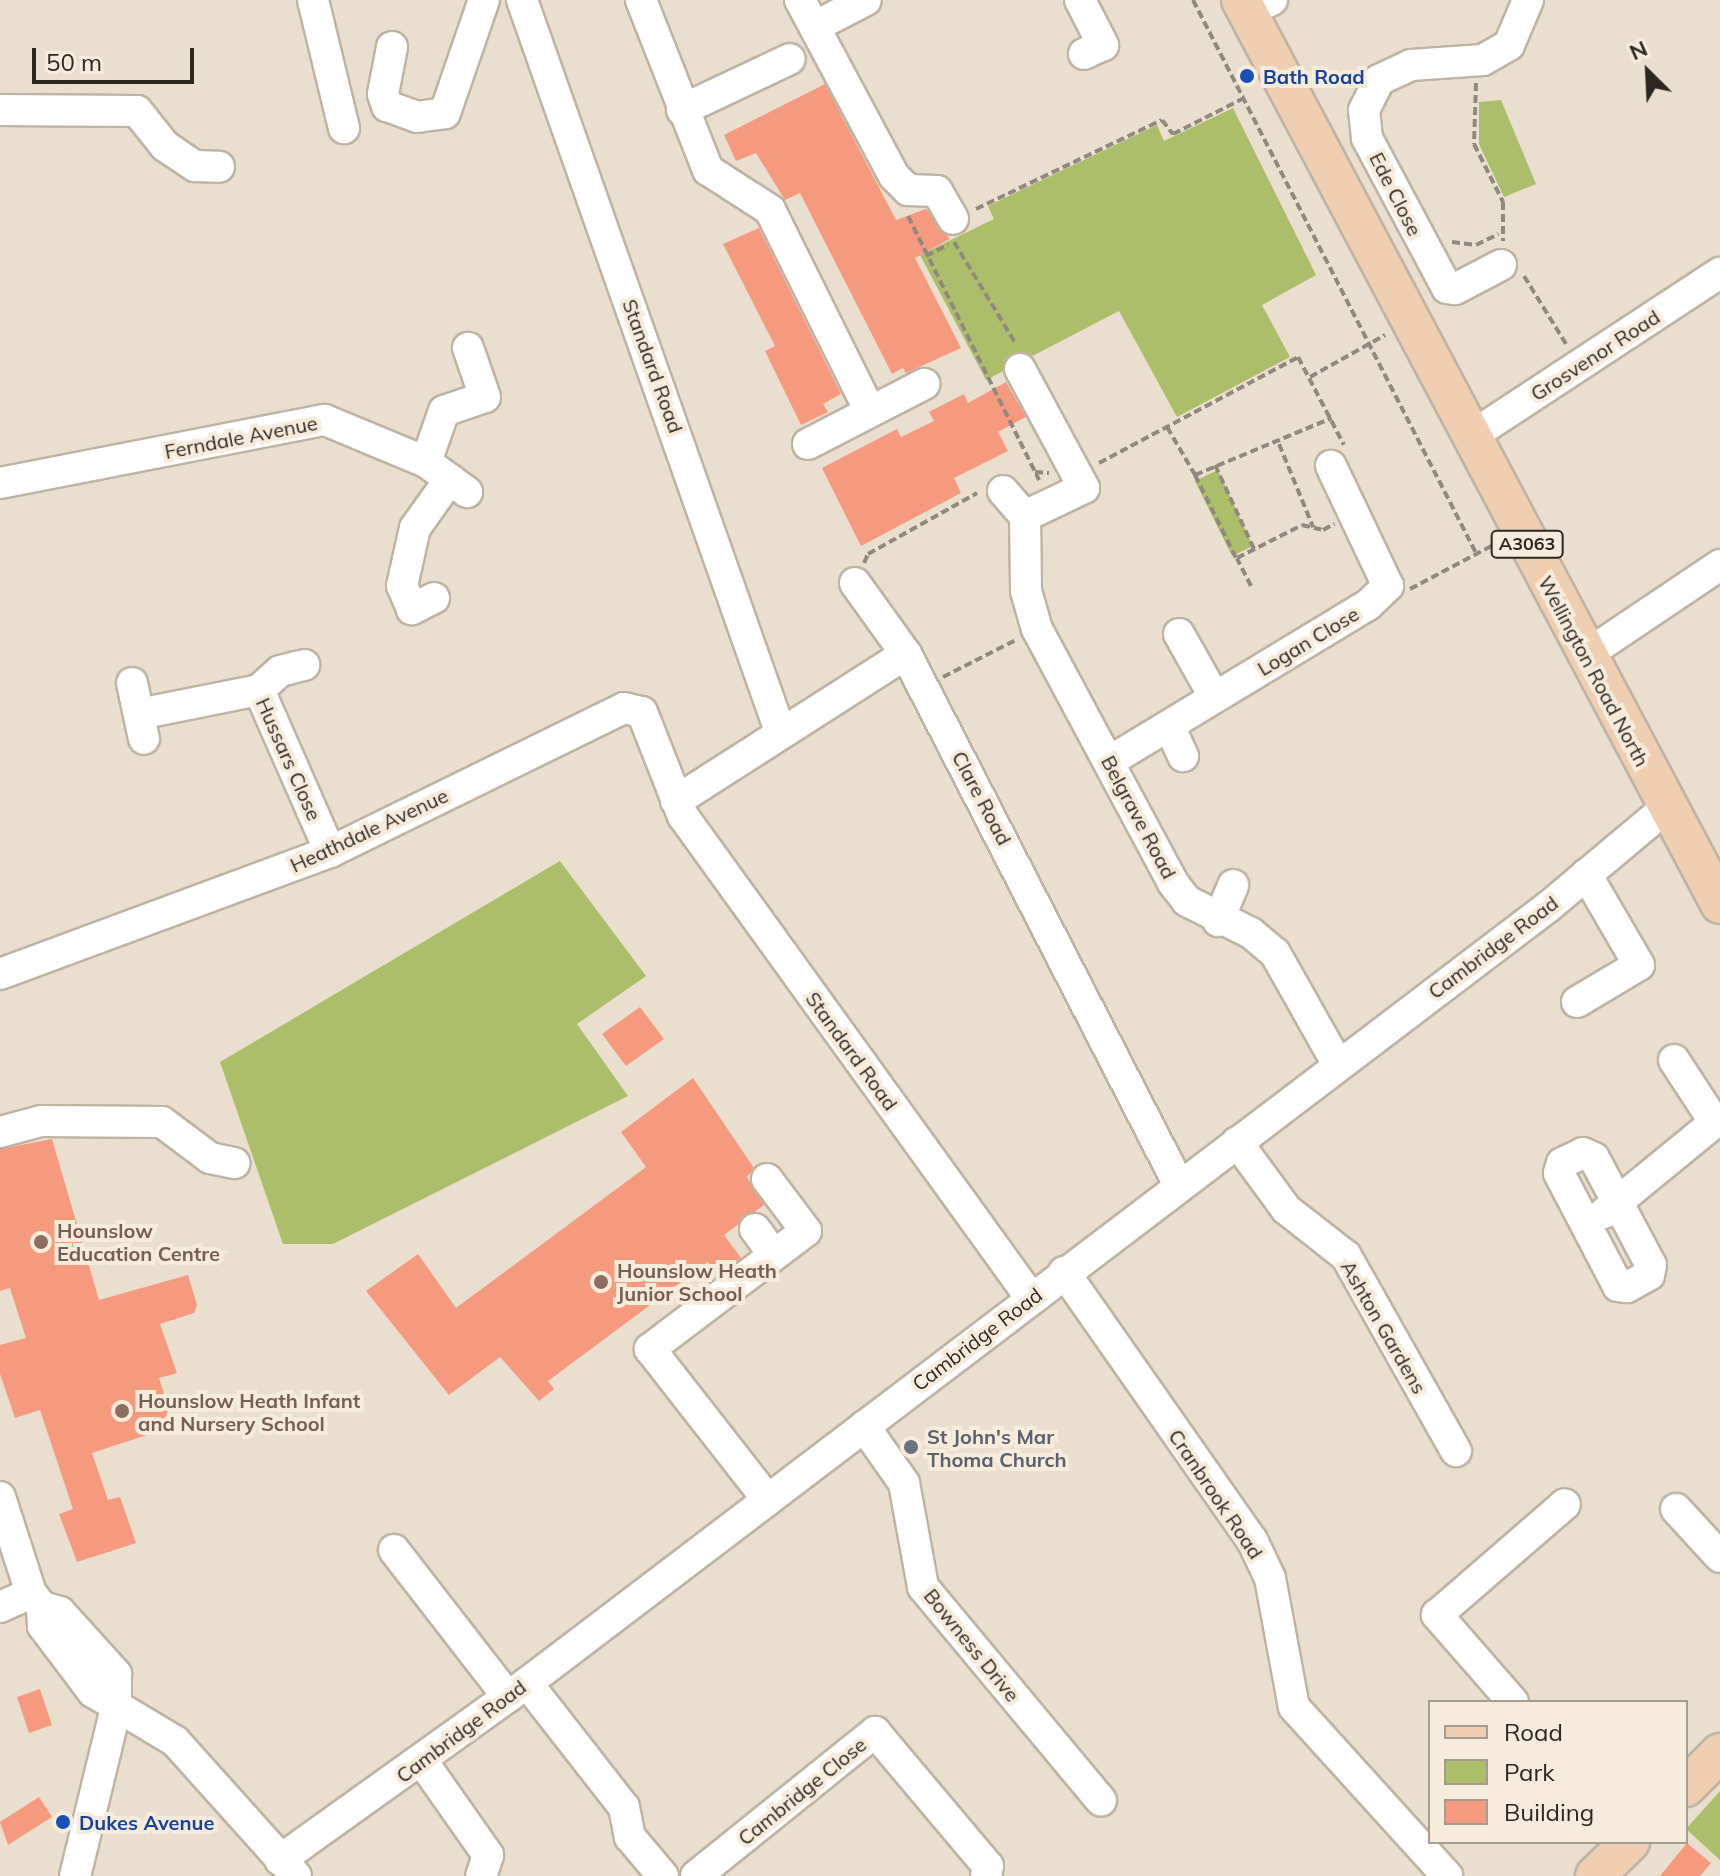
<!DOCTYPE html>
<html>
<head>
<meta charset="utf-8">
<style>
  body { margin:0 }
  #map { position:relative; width:1720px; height:1876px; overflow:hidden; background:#eadece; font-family:Mulish,sans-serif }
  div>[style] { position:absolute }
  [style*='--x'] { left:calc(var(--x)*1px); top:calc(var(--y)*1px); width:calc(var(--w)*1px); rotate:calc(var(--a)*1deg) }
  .green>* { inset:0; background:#adbe6a }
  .building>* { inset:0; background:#f59a7e }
  .path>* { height:4px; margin-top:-2px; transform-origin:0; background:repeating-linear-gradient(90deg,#92897e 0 8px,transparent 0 12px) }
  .roads { filter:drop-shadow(2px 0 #bfb4a4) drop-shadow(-2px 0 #bfb4a4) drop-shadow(0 2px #bfb4a4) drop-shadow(0 -2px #bfb4a4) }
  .minor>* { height:30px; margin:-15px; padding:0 15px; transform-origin:15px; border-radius:15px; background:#fff }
  .major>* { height:38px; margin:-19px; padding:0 19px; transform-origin:19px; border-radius:19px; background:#efceb1 }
  .dots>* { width:22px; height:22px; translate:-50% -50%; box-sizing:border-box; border:4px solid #f7ecdb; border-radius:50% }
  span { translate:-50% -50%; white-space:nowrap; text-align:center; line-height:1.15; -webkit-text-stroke:8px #f7ecdb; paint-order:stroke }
  .shield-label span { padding:2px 6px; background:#f7ecdb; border:2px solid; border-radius:6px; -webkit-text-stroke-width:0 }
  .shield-label { font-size:18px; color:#2c2721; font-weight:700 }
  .transit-label { font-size:20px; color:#164399; font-weight:700 }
  .left { translate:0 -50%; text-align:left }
  .street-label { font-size:20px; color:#2c2721 }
  .education-label { font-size:20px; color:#785e54; font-weight:700 }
  .worship-label { font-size:20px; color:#5b616d; font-weight:700 }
  .legend { position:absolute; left:1428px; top:1700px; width:260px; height:144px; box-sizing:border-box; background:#f7ecdb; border:2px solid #a69d91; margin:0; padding:10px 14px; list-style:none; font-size:24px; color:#2c2721 }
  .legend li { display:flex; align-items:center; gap:16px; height:40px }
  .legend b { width:40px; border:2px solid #a69d91 }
  .north { position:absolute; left:1608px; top:32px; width:80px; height:80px; -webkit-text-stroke:6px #f7ecdb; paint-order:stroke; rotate:336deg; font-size:22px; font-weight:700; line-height:32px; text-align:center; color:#2c2721 }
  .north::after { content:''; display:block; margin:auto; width:28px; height:36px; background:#2c2721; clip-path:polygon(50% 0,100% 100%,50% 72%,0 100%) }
  .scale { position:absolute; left:32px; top:48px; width:162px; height:36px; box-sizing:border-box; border:4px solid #2c2721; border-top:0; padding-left:10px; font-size:24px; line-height:28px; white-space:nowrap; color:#2c2721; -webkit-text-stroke:6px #f7ecdb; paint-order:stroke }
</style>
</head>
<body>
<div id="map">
  <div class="green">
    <i style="clip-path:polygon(1501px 100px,1536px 184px,1504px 197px,1479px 144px,1479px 102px)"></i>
    <i style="clip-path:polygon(1233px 108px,1316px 275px,1262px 305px,1290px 357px,1177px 417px,1119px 311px,986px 380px,920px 255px,994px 219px,988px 206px,1157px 125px,1164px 141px)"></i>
    <i style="clip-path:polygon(1218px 470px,1253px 546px,1232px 556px,1195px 481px)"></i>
    <i style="clip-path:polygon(560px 861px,646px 976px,577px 1024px,628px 1096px,333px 1244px,283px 1244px,220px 1062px)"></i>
    <i style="clip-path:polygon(1720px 1791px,1720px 1860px,1686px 1829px)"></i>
  </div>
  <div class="building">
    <i style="clip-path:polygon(825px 84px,896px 220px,926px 209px,950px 239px,915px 258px,961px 348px,906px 373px,903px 368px,892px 374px,800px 193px,785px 200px,756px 153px,736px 161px,724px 135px)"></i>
    <i style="clip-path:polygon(759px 228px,841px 394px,823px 404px,828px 412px,801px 425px,765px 351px,775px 346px,723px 244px)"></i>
    <i style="clip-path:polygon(1006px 382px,1026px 417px,998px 432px,1008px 451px,954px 478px,961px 493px,861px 546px,822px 468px,897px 429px,901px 437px,934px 421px,929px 412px,964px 394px,968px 403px)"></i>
    <i style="clip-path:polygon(640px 1007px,664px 1039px,626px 1066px,602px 1034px)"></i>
    <i style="clip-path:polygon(693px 1078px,754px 1168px,747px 1177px,764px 1205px,724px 1235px,741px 1258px,717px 1276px,708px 1262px,548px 1381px,554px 1389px,539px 1401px,500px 1357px,449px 1395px,366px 1291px,418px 1254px,456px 1308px,646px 1167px,621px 1132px)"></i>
    <i style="clip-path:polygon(52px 1139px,99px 1300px,188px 1275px,197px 1305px,194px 1313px,160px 1324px,177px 1373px,159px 1378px,169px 1409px,165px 1418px,149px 1423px,153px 1433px,92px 1453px,108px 1500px,120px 1497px,136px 1543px,77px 1562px,59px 1514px,73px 1509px,40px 1410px,15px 1418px,0 1374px,0 1345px,26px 1338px,10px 1288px,0 1291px,0 1149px)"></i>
    <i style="clip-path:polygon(40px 1689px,52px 1725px,29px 1733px,17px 1697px)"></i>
    <i style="clip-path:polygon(39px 1797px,52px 1817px,8px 1845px,0 1822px)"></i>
    <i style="clip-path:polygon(1687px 1843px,1711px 1863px,1700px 1876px,1660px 1876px)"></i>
  </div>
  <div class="path">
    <i style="--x:1193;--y:0;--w:623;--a:62.9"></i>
    <i style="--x:1476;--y:83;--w:61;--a:91.9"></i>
    <i style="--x:1474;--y:144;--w:65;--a:63.4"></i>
    <i style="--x:1503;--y:202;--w:39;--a:90"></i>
    <i style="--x:976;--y:209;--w:206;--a:-25.6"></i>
    <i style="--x:1162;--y:120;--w:18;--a:52"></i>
    <i style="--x:1173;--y:134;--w:77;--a:-26.9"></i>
    <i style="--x:908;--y:216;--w:295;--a:63.6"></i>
    <i style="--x:954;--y:242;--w:119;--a:58.7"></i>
    <i style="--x:1452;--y:242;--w:24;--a:7"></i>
    <i style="--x:1476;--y:245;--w:25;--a:-26"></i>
    <i style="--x:926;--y:256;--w:25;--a:-27"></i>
    <i style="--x:1524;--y:276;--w:80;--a:58.3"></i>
    <i style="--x:1310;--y:377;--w:86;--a:-29.2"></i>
    <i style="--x:1167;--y:427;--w:56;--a:59.7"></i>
    <i style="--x:1195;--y:475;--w:148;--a:-22.6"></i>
    <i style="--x:1279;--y:444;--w:90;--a:67.7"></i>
    <i style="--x:1099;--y:463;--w:225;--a:-28"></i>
    <i style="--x:1298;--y:357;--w:99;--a:62.4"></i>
    <i style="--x:1215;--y:465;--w:93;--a:65.1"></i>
    <i style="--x:1035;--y:472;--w:14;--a:4"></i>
    <i style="--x:1195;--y:475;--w:93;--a:63.7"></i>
    <i style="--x:864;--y:563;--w:10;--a:-66"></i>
    <i style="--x:868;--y:554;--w:125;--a:-29.2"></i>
    <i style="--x:1251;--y:586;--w:31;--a:-117"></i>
    <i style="--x:1237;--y:558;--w:73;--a:-26.9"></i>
    <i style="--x:1302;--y:525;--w:22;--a:13"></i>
    <i style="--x:1323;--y:530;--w:13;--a:-29"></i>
    <i style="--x:1410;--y:589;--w:98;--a:-27.9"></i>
    <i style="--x:943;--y:677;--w:80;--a:-26.9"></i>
  </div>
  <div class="roads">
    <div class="minor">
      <i style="--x:313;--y:0;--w:132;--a:76.4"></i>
      <i style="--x:522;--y:0;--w:778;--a:70.56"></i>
      <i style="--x:641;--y:0;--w:183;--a:68.5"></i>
      <i style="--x:708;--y:170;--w:74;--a:32.8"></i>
      <i style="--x:770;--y:210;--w:222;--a:63.6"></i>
      <i style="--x:800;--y:0;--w:200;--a:61.9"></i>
      <i style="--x:894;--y:176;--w:20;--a:45"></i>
      <i style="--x:908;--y:190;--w:29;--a:2"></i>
      <i style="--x:937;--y:191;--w:32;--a:60"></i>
      <i style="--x:1080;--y:0;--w:51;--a:62.9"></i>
      <i style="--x:1103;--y:45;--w:21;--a:155"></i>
      <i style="--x:1247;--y:12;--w:28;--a:-26"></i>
      <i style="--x:816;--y:26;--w:56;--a:-27.5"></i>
      <i style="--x:392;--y:47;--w:48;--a:100.8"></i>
      <i style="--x:383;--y:94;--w:13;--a:72"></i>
      <i style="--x:387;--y:106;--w:32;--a:20"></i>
      <i style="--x:417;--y:117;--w:28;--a:-8"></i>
      <i style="--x:445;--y:113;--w:120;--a:-71"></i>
      <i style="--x:0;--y:110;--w:137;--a:0.4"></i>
      <i style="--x:137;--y:111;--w:45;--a:51.3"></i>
      <i style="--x:165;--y:146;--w:36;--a:34"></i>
      <i style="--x:195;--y:166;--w:24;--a:2"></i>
      <i style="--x:682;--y:110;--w:119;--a:-25.3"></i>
      <i style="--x:1501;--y:265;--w:52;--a:152.4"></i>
      <i style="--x:1455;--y:289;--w:8;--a:-173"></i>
      <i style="--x:1447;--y:288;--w:170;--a:-118.1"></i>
      <i style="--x:1367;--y:138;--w:28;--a:-96"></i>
      <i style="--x:1364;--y:110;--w:34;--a:-63"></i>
      <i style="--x:1379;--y:80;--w:35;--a:-25"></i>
      <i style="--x:1411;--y:65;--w:72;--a:-4"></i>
      <i style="--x:1483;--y:60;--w:30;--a:-30"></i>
      <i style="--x:1509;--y:45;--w:49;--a:-67.1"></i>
      <i style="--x:1020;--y:369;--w:135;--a:61.7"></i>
      <i style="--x:1084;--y:488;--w:65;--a:154.6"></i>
      <i style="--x:1470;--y:437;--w:299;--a:-33.3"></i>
      <i style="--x:808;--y:444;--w:131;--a:-27.3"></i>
      <i style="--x:426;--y:462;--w:54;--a:-70.6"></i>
      <i style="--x:444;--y:411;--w:43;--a:-18.9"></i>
      <i style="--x:485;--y:397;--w:52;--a:-109.1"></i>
      <i style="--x:0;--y:483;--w:331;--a:-11"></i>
      <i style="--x:325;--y:420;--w:109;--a:22.6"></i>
      <i style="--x:426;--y:462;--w:51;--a:36.2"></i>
      <i style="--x:1003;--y:491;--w:33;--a:49"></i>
      <i style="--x:1025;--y:516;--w:75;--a:89.2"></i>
      <i style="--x:1026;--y:591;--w:40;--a:74"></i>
      <i style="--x:1037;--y:629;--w:288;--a:61.8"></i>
      <i style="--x:1173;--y:883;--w:23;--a:52"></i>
      <i style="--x:1187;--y:901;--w:72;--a:26.6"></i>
      <i style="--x:1251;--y:933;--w:31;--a:40"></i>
      <i style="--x:1275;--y:953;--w:129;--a:60.6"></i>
      <i style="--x:855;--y:583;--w:87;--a:54.3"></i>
      <i style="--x:434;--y:598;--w:25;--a:153"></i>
      <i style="--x:412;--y:609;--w:25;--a:-113"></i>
      <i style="--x:402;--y:586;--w:59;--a:-77.4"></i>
      <i style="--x:415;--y:528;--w:60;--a:-54.5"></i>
      <i style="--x:1179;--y:634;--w:71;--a:60.6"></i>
      <i style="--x:1586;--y:655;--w:161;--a:-33.9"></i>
      <i style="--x:132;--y:683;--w:57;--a:77.9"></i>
      <i style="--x:259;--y:690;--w:28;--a:-42"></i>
      <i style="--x:280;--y:671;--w:25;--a:-14"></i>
      <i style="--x:139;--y:714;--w:122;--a:-11.3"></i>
      <i style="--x:259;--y:690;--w:177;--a:66.3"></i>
      <i style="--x:1170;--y:728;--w:31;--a:65"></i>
      <i style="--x:1110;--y:761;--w:301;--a:-31.2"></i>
      <i style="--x:1368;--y:605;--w:28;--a:-44"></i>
      <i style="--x:1388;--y:586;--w:133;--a:-115.4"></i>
      <i style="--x:676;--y:801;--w:273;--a:-32.6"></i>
      <i style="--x:906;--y:654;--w:597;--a:62.79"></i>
      <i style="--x:1218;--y:921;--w:39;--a:-67"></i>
      <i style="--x:0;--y:974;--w:352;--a:-20.3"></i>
      <i style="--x:330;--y:852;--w:327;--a:-26.1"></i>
      <i style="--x:624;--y:708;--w:18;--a:13"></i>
      <i style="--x:642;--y:712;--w:112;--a:68.5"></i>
      <i style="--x:683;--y:816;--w:594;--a:54.17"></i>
      <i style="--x:1577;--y:1002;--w:72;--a:-30.8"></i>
      <i style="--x:1639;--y:965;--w:105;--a:-120.2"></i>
      <i style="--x:1674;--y:1060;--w:75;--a:56.9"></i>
      <i style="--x:0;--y:1132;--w:42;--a:-15"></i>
      <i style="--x:41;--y:1121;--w:121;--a:0.5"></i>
      <i style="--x:162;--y:1122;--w:60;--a:36.9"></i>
      <i style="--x:210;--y:1158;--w:25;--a:12"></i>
      <i style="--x:1237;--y:1142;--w:83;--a:53.8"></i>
      <i style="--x:1286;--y:1209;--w:76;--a:38.1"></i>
      <i style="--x:1346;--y:1256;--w:224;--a:60.6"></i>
      <i style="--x:1583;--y:1153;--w:12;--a:24"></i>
      <i style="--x:1594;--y:1158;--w:121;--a:62"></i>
      <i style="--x:1651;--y:1265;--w:10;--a:101"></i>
      <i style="--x:1649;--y:1275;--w:25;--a:151"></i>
      <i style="--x:1627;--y:1287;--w:9;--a:-174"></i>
      <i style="--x:1618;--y:1286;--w:127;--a:-117.6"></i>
      <i style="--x:1559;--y:1173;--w:10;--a:-73"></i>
      <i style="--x:1562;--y:1163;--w:23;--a:-25"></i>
      <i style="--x:767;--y:1179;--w:65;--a:53.1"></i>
      <i style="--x:806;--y:1231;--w:196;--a:142.9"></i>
      <i style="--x:650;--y:1349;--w:190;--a:52"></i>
      <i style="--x:1604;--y:1213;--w:150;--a:-39.3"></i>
      <i style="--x:755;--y:1229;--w:32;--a:54"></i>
      <i style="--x:1064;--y:1272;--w:327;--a:55"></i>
      <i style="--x:1252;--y:1540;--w:42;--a:64.7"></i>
      <i style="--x:1270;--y:1578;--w:131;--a:79.5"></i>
      <i style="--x:1294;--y:1707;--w:228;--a:47.8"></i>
      <i style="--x:864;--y:1426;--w:70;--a:54.9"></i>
      <i style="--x:904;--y:1483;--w:106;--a:79.6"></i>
      <i style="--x:923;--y:1587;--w:278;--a:50.2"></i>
      <i style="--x:0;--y:1497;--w:101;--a:72.1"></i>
      <i style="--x:31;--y:1593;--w:18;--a:52"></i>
      <i style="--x:42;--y:1607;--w:19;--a:16"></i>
      <i style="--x:60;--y:1612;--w:84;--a:47.9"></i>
      <i style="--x:116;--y:1674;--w:34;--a:90"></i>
      <i style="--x:116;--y:1708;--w:173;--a:103.7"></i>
      <i style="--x:1676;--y:1509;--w:65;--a:47.5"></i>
      <i style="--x:394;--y:1550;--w:186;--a:52.2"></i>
      <i style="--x:0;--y:1607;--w:34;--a:-24"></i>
      <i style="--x:42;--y:1607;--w:19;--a:87"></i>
      <i style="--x:43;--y:1626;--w:83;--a:52.9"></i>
      <i style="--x:93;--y:1692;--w:96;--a:30.9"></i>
      <i style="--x:175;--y:1741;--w:181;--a:48.1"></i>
      <i style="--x:527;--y:1683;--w:157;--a:52"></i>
      <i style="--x:624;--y:1807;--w:31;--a:79"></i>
      <i style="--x:630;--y:1837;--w:51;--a:49.8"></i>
      <i style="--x:1513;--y:1702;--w:116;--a:-131.1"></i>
      <i style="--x:1437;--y:1615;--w:169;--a:-40.9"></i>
      <i style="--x:422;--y:1761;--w:115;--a:54.9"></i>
      <i style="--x:488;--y:1855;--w:22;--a:108"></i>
      <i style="--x:280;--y:1860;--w:304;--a:-35.6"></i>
      <i style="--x:527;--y:1683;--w:1282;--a:-37.24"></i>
      <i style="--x:1548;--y:907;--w:154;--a:-40"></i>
      <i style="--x:696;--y:1876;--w:230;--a:-38.8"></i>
      <i style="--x:875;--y:1732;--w:175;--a:49.9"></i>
      <i style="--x:988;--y:1866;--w:10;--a:101"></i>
    </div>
    <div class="major">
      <i style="--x:1241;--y:0;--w:1023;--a:62.08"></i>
      <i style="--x:1686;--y:1787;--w:48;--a:-45"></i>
      <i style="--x:1595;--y:1876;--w:49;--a:-44.2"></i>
    </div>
  </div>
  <div class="dots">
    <i style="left:1247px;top:76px;background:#1a4fb4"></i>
    <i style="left:41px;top:1242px;background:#8d6e63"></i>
    <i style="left:601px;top:1282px;background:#8d6e63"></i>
    <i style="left:122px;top:1411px;background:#8d6e63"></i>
    <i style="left:911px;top:1447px;background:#6b7280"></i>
    <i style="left:63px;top:1822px;background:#1a4fb4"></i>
  </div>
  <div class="shield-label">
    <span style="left:1527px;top:544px">A3063</span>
  </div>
  <div class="transit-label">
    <span class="left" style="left:1263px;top:76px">Bath Road</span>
    <span class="left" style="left:79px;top:1822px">Dukes Avenue</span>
  </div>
  <div class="street-label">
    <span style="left:1396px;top:194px;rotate:63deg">Ede Close</span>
    <span style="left:1595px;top:355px;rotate:-33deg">Grosvenor Road</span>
    <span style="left:653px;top:366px;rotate:70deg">Standard Road</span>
    <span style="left:241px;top:437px;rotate:-11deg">Ferndale Avenue</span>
    <span style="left:1308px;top:641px;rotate:-31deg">Logan Close</span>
    <span style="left:1594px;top:671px;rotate:62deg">Wellington Road North</span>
    <span style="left:289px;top:759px;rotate:66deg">Hussars Close</span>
    <span style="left:982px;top:798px;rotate:62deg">Clare Road</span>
    <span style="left:1139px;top:817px;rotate:62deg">Belgrave Road</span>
    <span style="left:369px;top:830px;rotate:-25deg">Heathdale Avenue</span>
    <span style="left:1493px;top:947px;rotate:-37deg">Cambridge Road</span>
    <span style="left:852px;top:1051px;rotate:54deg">Standard Road</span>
    <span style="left:1384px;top:1327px;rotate:60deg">Ashton Gardens</span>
    <span style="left:977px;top:1339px;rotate:-37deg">Cambridge Road</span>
    <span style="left:1216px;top:1494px;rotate:56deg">Cranbrook Road</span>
    <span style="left:972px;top:1645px;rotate:51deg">Bowness Drive</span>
    <span style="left:461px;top:1731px;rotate:-37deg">Cambridge Road</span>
    <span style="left:802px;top:1791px;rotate:-39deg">Cambridge Close</span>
  </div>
  <div class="education-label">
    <span class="left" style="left:57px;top:1242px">Hounslow<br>Education Centre</span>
    <span class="left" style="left:617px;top:1282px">Hounslow Heath<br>Junior School</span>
    <span class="left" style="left:138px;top:1412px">Hounslow Heath Infant<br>and Nursery School</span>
  </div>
  <div class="worship-label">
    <span class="left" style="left:927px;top:1448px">St John's Mar<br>Thoma Church</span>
  </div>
  <ul class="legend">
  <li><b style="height:10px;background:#efceb1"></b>Road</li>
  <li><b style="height:22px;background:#adbe6a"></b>Park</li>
  <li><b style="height:22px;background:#f59a7e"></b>Building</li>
  </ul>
  <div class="north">N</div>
  <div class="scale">50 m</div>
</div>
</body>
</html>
